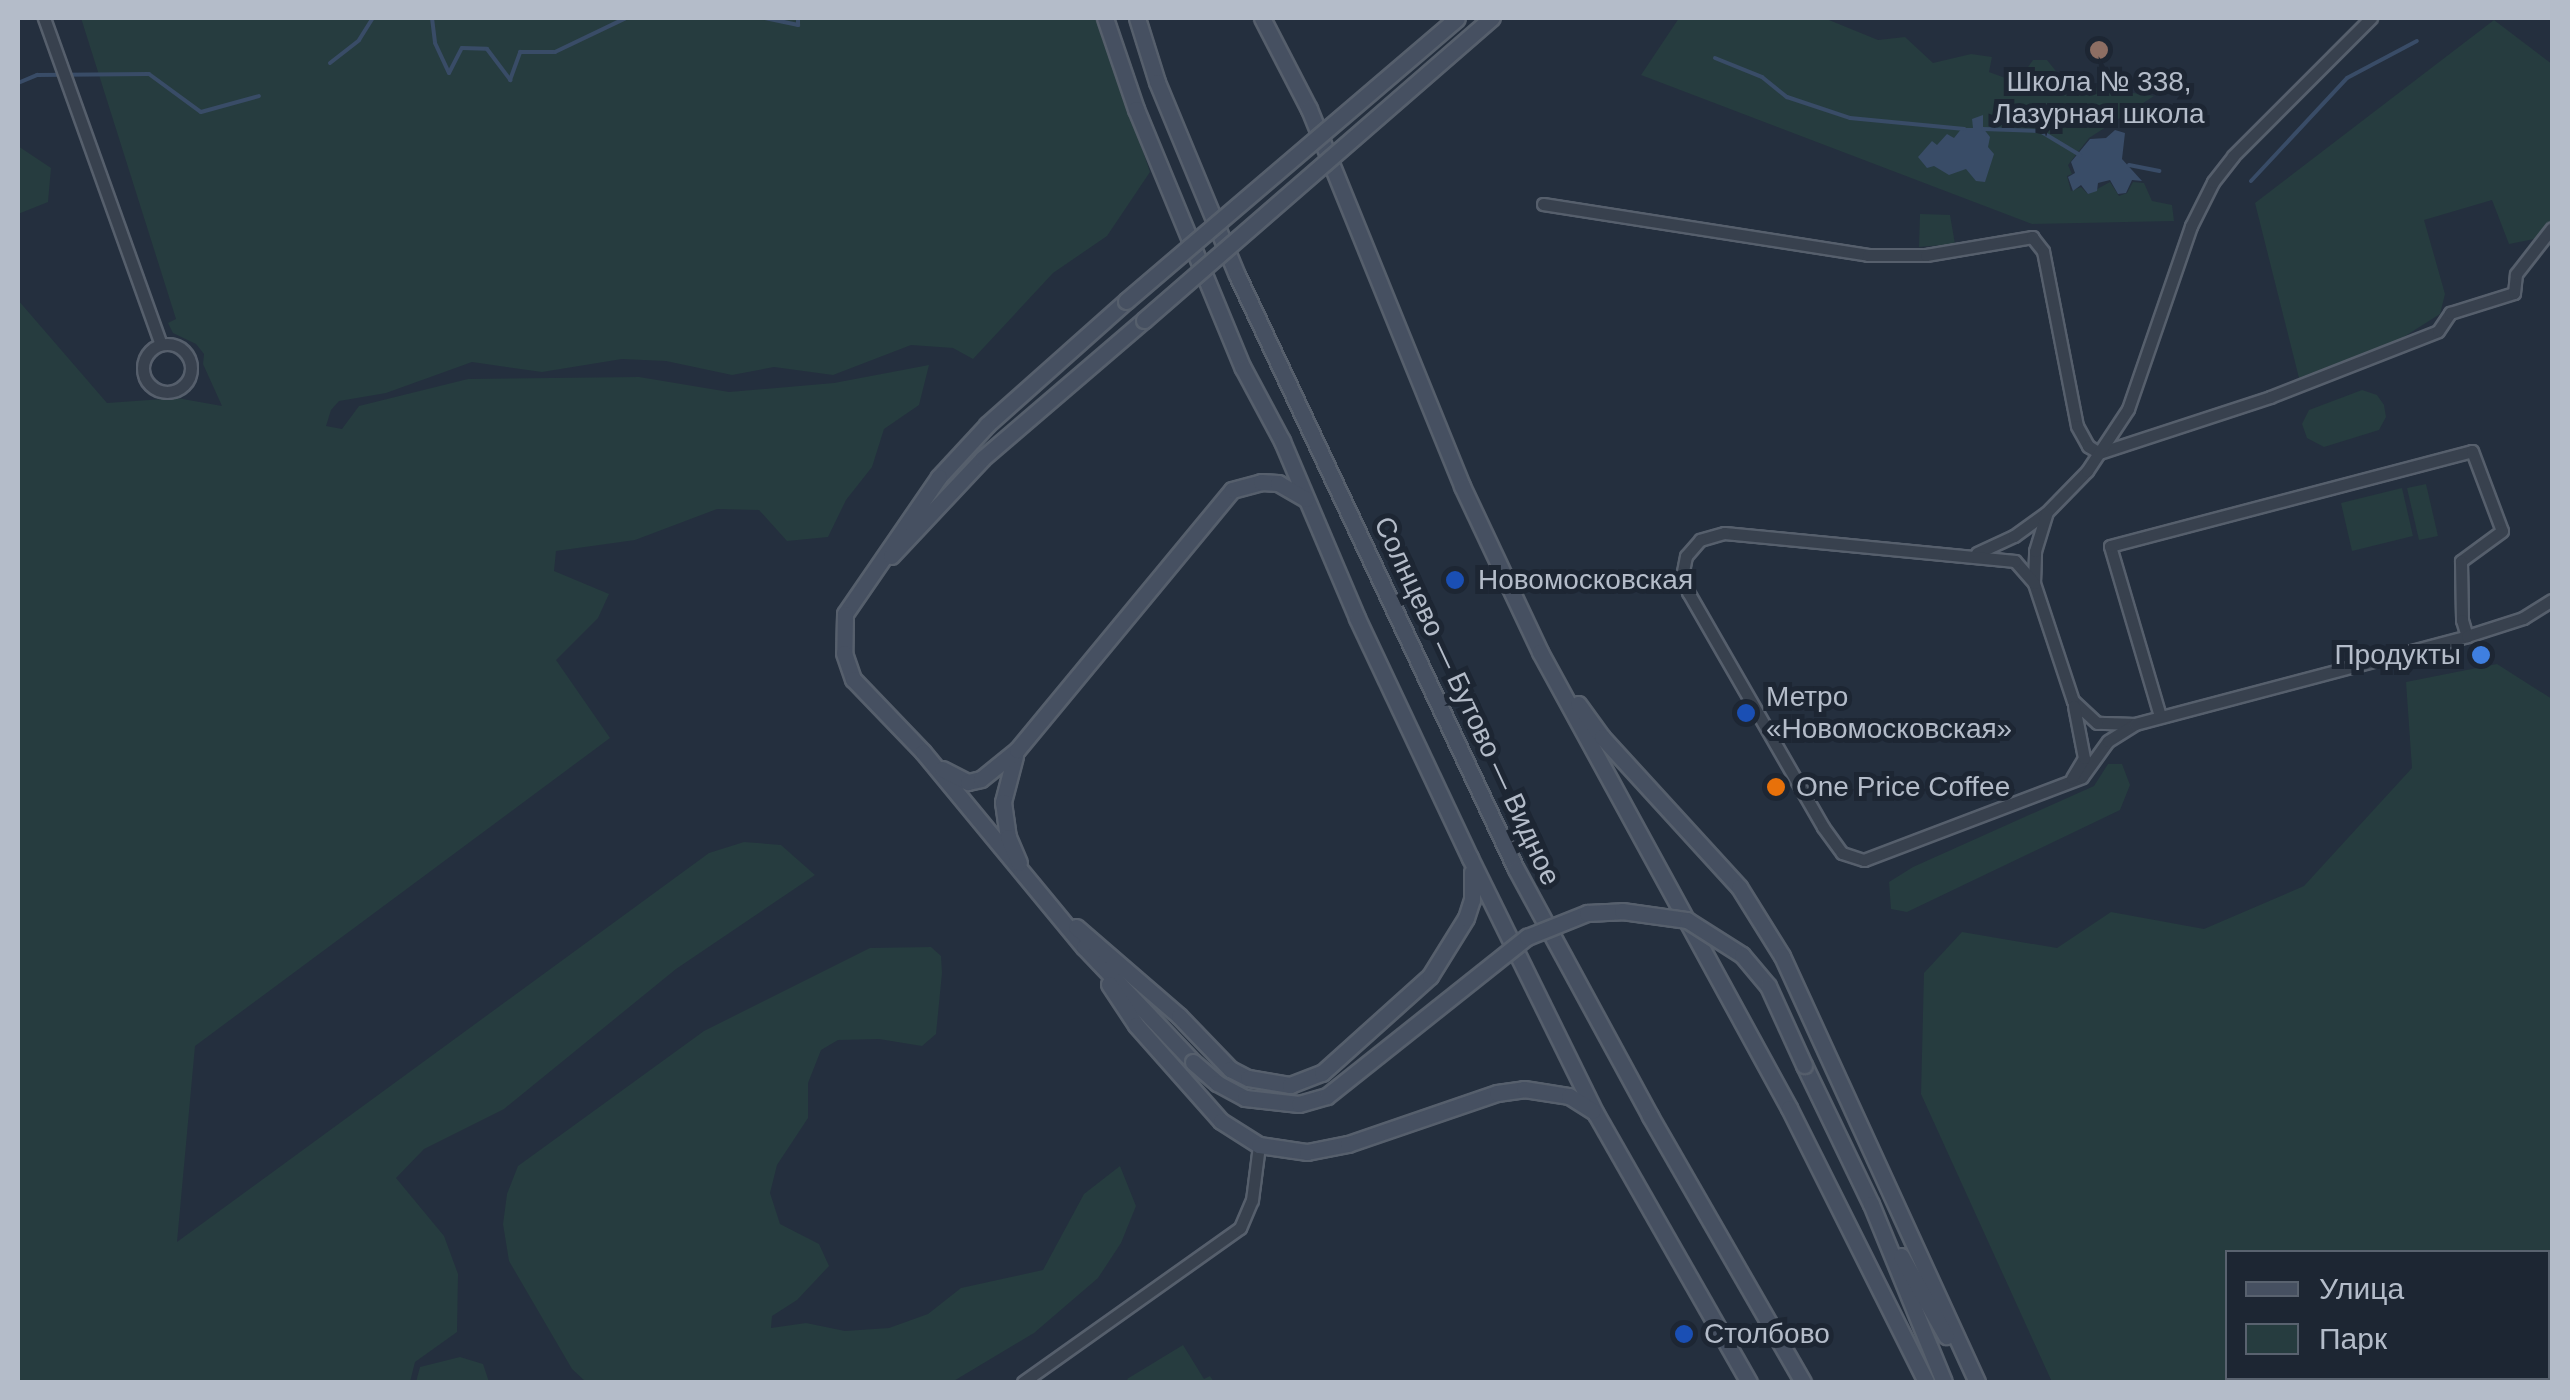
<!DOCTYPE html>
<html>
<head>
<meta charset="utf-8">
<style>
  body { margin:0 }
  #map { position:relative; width:2570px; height:1400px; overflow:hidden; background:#242f3e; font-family:Helvetica,sans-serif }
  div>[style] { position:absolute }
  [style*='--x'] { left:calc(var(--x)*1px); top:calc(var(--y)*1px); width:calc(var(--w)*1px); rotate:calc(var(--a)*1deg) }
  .green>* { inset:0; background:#263c3f }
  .water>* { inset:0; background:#394c67 }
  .stream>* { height:4px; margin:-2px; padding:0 2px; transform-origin:2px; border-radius:2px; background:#394c67 }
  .roads { filter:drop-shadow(2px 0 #565f6c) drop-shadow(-2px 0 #565f6c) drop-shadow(0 2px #565f6c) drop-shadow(0 -2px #565f6c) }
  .minor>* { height:11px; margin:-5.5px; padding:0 5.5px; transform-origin:5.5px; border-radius:5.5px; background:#38414e }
  .minor>.ring { margin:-5.5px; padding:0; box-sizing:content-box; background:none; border:11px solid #38414e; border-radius:50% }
  .secondary>* { height:15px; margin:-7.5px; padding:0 7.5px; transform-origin:7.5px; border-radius:7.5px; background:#465061 }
  .bridges { filter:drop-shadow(2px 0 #565f6c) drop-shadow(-2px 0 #565f6c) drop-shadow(0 2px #565f6c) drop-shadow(0 -2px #565f6c) }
  .secondary-bridge>* { height:15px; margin:-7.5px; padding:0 7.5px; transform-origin:7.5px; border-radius:7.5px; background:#465061 }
  .dots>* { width:28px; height:28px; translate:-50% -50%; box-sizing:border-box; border:5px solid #1d2633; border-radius:50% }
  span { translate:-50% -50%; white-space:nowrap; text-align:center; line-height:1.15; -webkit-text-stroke:10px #1d2633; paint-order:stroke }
  .poi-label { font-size:28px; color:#b4bcc9 }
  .left { translate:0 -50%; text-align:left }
  .right { translate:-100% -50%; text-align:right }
  .street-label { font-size:28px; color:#b4bcc9 }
  .frame { position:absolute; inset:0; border:20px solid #b4bcc9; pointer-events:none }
  .legend { position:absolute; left:2225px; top:1250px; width:325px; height:130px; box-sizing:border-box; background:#1d2633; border:2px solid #59626f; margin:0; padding:12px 18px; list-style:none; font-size:30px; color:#b4bcc9 }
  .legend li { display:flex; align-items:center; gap:20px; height:50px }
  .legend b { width:50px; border:2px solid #59626f }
</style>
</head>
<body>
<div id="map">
  <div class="green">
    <i style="clip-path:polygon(81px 18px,1098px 18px,1150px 172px,1107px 236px,1053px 273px,973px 359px,953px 348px,911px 345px,833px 375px,774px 367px,732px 375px,666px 361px,622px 359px,542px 372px,472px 362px,386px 393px,339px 401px,331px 410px,326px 426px,342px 429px,359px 406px,468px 379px,639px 377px,729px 392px,834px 383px,929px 365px,919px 405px,884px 429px,872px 467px,846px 500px,828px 537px,787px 541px,759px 510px,717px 509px,635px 540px,556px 551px,554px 571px,609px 594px,598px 618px,556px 660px,610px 738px,195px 1046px,177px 1242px,709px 853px,744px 842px,781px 845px,815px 875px,676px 969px,504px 1109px,424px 1149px,396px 1178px,444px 1236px,458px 1274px,457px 1332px,415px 1362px,410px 1382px,18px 1382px,18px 300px,107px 403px,177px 398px,222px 406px,203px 364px,204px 354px,196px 344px,173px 333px,168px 323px,176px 319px)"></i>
    <i style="clip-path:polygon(1679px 18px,1824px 18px,1878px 40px,1905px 37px,1933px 63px,1971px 54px,1992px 57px,1989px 72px,2008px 79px,2021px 77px,2033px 60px,2047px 60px,2059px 75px,2072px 72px,2078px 85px,2154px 96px,2089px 138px,2068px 165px,2072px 174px,2067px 176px,2071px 191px,2081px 187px,2088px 194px,2110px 182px,2119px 196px,2127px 193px,2133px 182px,2144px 183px,2152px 201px,2172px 205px,2174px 221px,2032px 224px,1641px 75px)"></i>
    <i style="clip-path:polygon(2494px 20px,2552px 64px,2552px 220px,2534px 239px,2509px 244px,2492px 200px,2424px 220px,2445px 294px,2440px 314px,2402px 338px,2299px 378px,2255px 203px)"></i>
    <i style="clip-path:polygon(18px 146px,51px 168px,48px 202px,18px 214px)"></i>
    <i style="clip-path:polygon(1920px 214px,1950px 215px,1955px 244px,1919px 247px)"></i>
    <i style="clip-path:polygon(2362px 390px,2377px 395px,2384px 405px,2386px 417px,2379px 430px,2324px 447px,2307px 438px,2302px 424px,2309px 410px)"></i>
    <i style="clip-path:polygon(2426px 484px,2438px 536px,2419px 540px,2407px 488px)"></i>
    <i style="clip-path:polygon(2402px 488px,2413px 536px,2352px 551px,2341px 503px)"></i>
    <i style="clip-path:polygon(evenodd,2497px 664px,2552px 699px,2552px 1382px,2052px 1382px,1921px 1094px,1924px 973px,1962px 932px,2057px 948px,2111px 912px,2204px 929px,2304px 886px,2412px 768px,2406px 682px,2497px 664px,2228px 1252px,2548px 1252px,2548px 1378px,2228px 1378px,2228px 1252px)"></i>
    <i style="clip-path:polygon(2108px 764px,2122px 764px,2130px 785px,2120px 810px,1907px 912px,1891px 909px,1889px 882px,1913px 867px,2094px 786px)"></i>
    <i style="clip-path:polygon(931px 947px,941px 956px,942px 973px,936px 1034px,922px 1046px,879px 1039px,838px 1040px,821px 1050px,808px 1083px,808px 1118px,777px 1165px,770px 1193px,780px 1224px,819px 1244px,829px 1266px,797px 1300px,772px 1316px,771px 1328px,806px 1323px,845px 1331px,889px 1328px,928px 1314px,961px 1288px,1043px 1270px,1084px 1194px,1120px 1166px,1136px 1206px,1121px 1243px,1098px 1278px,1034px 1333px,952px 1382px,586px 1382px,572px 1369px,509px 1261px,503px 1224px,507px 1194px,518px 1166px,704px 1031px,870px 948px)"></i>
    <i style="clip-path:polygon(1183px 1345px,1204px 1379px,1210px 1376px,1214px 1382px,1130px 1382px,1127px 1379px)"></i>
    <i style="clip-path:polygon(460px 1357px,483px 1364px,489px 1382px,416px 1382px,420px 1367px)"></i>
  </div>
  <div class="water">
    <i style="clip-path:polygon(1983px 115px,1983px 128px,1990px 137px,1988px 147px,1994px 154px,1985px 182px,1976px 181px,1966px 169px,1949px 175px,1934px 166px,1927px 168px,1918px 157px,1932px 141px,1937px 145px,1947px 134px,1954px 138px,1962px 128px,1973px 128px,1972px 119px)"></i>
    <i style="clip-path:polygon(2115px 130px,2125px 133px,2122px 159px,2142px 181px,2132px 180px,2126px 193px,2118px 194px,2110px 180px,2098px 183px,2097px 191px,2088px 194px,2081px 185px,2073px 191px,2068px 177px,2075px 173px,2071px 162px,2090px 139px,2106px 138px)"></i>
  </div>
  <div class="stream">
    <i style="--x:432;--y:18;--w:25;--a:83"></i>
    <i style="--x:435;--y:43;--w:33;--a:65"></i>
    <i style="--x:449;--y:73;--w:28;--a:-63"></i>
    <i style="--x:462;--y:48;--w:25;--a:2"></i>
    <i style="--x:487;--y:49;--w:39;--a:53"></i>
    <i style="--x:510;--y:80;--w:30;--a:-70"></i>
    <i style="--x:520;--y:52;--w:35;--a:0"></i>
    <i style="--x:555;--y:52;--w:79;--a:-25.6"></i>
    <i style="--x:765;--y:18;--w:34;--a:12"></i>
    <i style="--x:798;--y:25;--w:7;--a:-90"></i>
    <i style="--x:1715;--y:58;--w:51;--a:22"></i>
    <i style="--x:1762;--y:77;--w:32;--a:39"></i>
    <i style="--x:1787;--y:97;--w:66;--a:18.4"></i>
    <i style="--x:1850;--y:118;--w:115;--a:5.5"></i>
    <i style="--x:330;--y:63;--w:37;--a:-38"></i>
    <i style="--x:359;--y:40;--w:26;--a:-58"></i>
    <i style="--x:18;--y:83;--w:21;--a:-23"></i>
    <i style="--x:37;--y:75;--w:112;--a:-0.5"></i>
    <i style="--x:149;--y:74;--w:64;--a:36.2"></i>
    <i style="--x:201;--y:112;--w:60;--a:-15.4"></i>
    <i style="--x:1983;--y:129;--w:57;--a:2"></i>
    <i style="--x:2040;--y:131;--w:47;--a:31"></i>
    <i style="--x:2129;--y:165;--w:31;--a:11"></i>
    <i style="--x:2251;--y:181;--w:141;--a:-47"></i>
    <i style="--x:2347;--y:78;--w:79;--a:-27.9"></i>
  </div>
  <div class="roads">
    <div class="minor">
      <i style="--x:44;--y:18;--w:346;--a:70.3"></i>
      <i style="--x:1543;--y:204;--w:329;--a:8.9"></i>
      <i style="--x:1868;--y:255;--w:58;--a:0"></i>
      <i style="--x:1926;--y:255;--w:108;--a:-9.6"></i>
      <i style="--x:2032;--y:237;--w:18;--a:52"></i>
      <i style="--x:2043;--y:251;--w:178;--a:79"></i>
      <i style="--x:2077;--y:426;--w:23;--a:61"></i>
      <i style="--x:2088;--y:446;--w:13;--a:32"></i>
      <i style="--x:2099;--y:453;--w:180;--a:-18.1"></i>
      <i style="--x:2270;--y:397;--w:180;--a:-21.4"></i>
      <i style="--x:2438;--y:331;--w:22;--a:-56"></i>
      <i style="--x:2450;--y:313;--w:67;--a:-17.4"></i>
      <i style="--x:2514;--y:293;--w:19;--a:-84"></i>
      <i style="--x:2516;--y:274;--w:58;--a:-52"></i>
      <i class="ring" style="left:143px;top:344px;width:37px;height:37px"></i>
      <i style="--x:1977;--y:553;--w:41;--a:-24.7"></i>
      <i style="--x:2014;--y:536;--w:39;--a:-36"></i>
      <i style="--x:2046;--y:513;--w:59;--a:-45.7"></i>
      <i style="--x:2087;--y:471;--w:74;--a:-56.5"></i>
      <i style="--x:2128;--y:409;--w:194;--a:-71"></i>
      <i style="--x:2191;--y:226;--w:49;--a:-63.4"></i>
      <i style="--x:2213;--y:182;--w:33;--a:-52"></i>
      <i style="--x:2233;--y:156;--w:195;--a:-45"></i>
      <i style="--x:2034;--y:583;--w:32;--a:-88"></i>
      <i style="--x:2035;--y:551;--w:39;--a:-73"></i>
      <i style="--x:2160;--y:716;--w:177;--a:-106.4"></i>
      <i style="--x:2110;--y:546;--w:374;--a:-14.7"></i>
      <i style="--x:2472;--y:451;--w:85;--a:69.4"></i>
      <i style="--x:2502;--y:531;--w:51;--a:143.8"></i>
      <i style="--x:2461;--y:561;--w:59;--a:89"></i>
      <i style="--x:2462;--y:620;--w:17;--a:73"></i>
      <i style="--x:2135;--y:724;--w:38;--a:-178"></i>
      <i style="--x:2097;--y:723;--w:33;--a:-137"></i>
      <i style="--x:2073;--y:701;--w:124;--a:-108.3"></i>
      <i style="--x:2034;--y:583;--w:29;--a:-131"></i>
      <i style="--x:2015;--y:561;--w:292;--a:-174.5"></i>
      <i style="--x:1724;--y:533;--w:25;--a:164"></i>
      <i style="--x:1700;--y:540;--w:21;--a:131"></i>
      <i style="--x:1686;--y:556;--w:16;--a:101"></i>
      <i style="--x:1683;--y:572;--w:21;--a:76"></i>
      <i style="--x:1688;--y:592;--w:271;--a:60.1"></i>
      <i style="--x:1823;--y:827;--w:32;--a:54"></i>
      <i style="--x:1842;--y:853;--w:23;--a:18"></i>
      <i style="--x:1864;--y:860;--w:233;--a:-20.8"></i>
      <i style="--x:2082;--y:777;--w:44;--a:-54.2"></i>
      <i style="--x:2108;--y:741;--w:32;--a:-32"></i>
      <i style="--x:2135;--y:724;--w:343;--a:-14.8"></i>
      <i style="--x:2467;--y:636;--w:59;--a:-17.8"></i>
      <i style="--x:2523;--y:618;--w:34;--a:-32"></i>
      <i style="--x:2072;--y:778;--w:23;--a:-59"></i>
      <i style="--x:2084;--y:758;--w:53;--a:-100.9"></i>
      <i style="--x:1023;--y:1382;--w:266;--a:-35.4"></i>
      <i style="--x:1240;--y:1228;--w:30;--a:-67"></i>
      <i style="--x:1252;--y:1200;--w:55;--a:-82.7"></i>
    </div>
    <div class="secondary">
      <i style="--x:1105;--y:18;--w:96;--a:71.2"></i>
      <i style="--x:1136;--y:109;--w:280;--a:67.6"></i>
      <i style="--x:1243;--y:368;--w:83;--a:61.9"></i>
      <i style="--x:1282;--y:441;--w:192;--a:67"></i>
      <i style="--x:1357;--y:618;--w:265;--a:64.8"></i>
      <i style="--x:1470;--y:858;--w:285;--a:63.8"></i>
      <i style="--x:1596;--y:1114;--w:309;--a:60.3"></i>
      <i style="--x:1137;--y:18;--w:67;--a:72.6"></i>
      <i style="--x:1157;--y:82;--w:209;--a:67.5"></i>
      <i style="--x:1237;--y:275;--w:656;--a:64.84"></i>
      <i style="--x:1516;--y:869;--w:281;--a:61.5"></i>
      <i style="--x:1650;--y:1116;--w:307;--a:60.1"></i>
      <i style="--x:1262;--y:18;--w:102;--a:62.7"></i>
      <i style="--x:1309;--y:109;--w:407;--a:67.9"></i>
      <i style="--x:1462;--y:486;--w:183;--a:64.8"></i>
      <i style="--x:1540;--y:652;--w:520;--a:61.36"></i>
      <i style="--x:1789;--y:1108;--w:306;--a:63.4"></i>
      <i style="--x:1126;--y:301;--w:186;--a:138.3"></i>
      <i style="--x:987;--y:425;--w:71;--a:132.7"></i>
      <i style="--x:939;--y:477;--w:166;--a:124.5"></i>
      <i style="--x:845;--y:614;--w:39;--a:91"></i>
      <i style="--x:844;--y:653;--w:28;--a:71"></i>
      <i style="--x:853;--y:679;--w:101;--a:46.2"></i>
      <i style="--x:923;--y:752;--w:253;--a:50.5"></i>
      <i style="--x:1084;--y:947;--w:158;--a:46.5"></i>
      <i style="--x:891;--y:556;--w:134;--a:-46.8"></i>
      <i style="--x:983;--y:458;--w:212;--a:-40.6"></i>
      <i style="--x:1578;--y:704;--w:41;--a:54"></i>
      <i style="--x:1602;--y:737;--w:203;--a:47.6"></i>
      <i style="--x:1739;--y:887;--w:81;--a:58.1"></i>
      <i style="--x:1782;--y:956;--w:469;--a:65.4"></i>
      <i style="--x:1015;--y:756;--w:48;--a:104.6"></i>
      <i style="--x:1003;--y:802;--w:35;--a:82"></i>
      <i style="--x:1008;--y:837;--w:28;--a:67"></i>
      <i style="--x:942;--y:769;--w:29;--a:27"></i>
      <i style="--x:968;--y:782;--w:13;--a:-13"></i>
      <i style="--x:981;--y:779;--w:46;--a:-38.9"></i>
      <i style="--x:1017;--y:750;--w:337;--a:-50.4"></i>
      <i style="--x:1232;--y:490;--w:30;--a:-15"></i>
      <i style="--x:1261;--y:482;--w:17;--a:3"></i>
      <i style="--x:1278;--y:483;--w:32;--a:30"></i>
      <i style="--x:1076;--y:927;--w:136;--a:40.8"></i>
      <i style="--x:1179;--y:1016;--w:74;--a:46.1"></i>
      <i style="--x:1230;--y:1069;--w:20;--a:27"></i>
      <i style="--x:1248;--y:1078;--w:43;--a:9.5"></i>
      <i style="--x:1290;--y:1085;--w:34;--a:-21"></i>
      <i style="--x:1322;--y:1073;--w:145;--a:-41.9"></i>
      <i style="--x:1430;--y:976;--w:68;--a:-58.2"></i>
      <i style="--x:1466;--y:918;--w:19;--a:-72"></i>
      <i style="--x:1472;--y:900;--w:28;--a:-90"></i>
      <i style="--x:1109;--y:984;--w:49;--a:56.6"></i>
      <i style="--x:1136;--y:1025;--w:128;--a:48.5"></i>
      <i style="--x:1221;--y:1121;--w:45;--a:32.3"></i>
      <i style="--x:1259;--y:1145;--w:49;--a:8.3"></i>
      <i style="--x:1307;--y:1152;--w:42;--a:-11"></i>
      <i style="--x:1348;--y:1144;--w:157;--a:-18.9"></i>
      <i style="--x:1497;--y:1093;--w:27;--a:-8"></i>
      <i style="--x:1524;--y:1089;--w:46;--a:8.8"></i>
      <i style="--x:1569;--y:1096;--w:28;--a:32"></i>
      <i style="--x:1804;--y:1065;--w:154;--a:64.3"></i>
      <i style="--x:1871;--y:1204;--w:192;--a:67.7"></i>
      <i style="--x:1901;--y:1256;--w:92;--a:60.6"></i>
    </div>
  </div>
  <div class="bridges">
    <div class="secondary-bridge">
      <i style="--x:1126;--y:301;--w:435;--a:-40.5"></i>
      <i style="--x:1144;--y:320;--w:461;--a:-41"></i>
      <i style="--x:1193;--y:1062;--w:32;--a:41"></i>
      <i style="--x:1217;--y:1083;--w:32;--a:28"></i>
      <i style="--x:1245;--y:1098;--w:54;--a:6.3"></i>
      <i style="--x:1299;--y:1104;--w:29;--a:-16"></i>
      <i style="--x:1327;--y:1096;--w:256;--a:-38.5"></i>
      <i style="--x:1527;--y:937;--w:65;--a:-21.8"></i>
      <i style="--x:1587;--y:913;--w:35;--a:-3"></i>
      <i style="--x:1622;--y:911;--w:66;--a:7.9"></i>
      <i style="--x:1687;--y:920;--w:65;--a:32.5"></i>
      <i style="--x:1742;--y:955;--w:40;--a:50"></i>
      <i style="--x:1768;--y:986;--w:87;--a:65.5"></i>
    </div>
  </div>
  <div class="dots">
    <i style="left:2099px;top:50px;background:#8d6e63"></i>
    <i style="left:1455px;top:580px;background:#1a4fb4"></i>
    <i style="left:2481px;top:655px;background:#3f7fe0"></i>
    <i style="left:1746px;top:713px;background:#1a4fb4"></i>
    <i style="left:1776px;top:787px;background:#e8710a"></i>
    <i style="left:1684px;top:1334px;background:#1a4fb4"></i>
  </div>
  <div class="poi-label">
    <span style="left:2099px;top:98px">Школа № 338,<br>Лазурная школа</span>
    <span class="left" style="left:1478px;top:580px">Новомосковская</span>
    <span class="right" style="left:2461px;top:655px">Продукты</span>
    <span class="left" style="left:1766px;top:713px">Метро<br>«Новомосковская»</span>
    <span class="left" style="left:1796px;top:787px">One Price Coffee</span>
    <span class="left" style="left:1704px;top:1334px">Столбово</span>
  </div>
  <div class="street-label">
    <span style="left:1467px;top:701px;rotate:65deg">Солнцево — Бутово — Видное</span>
  </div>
  <div class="frame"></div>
  <ul class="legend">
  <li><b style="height:12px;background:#465061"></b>Улица</li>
  <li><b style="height:28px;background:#263c3f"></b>Парк</li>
  </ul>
</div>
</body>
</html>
